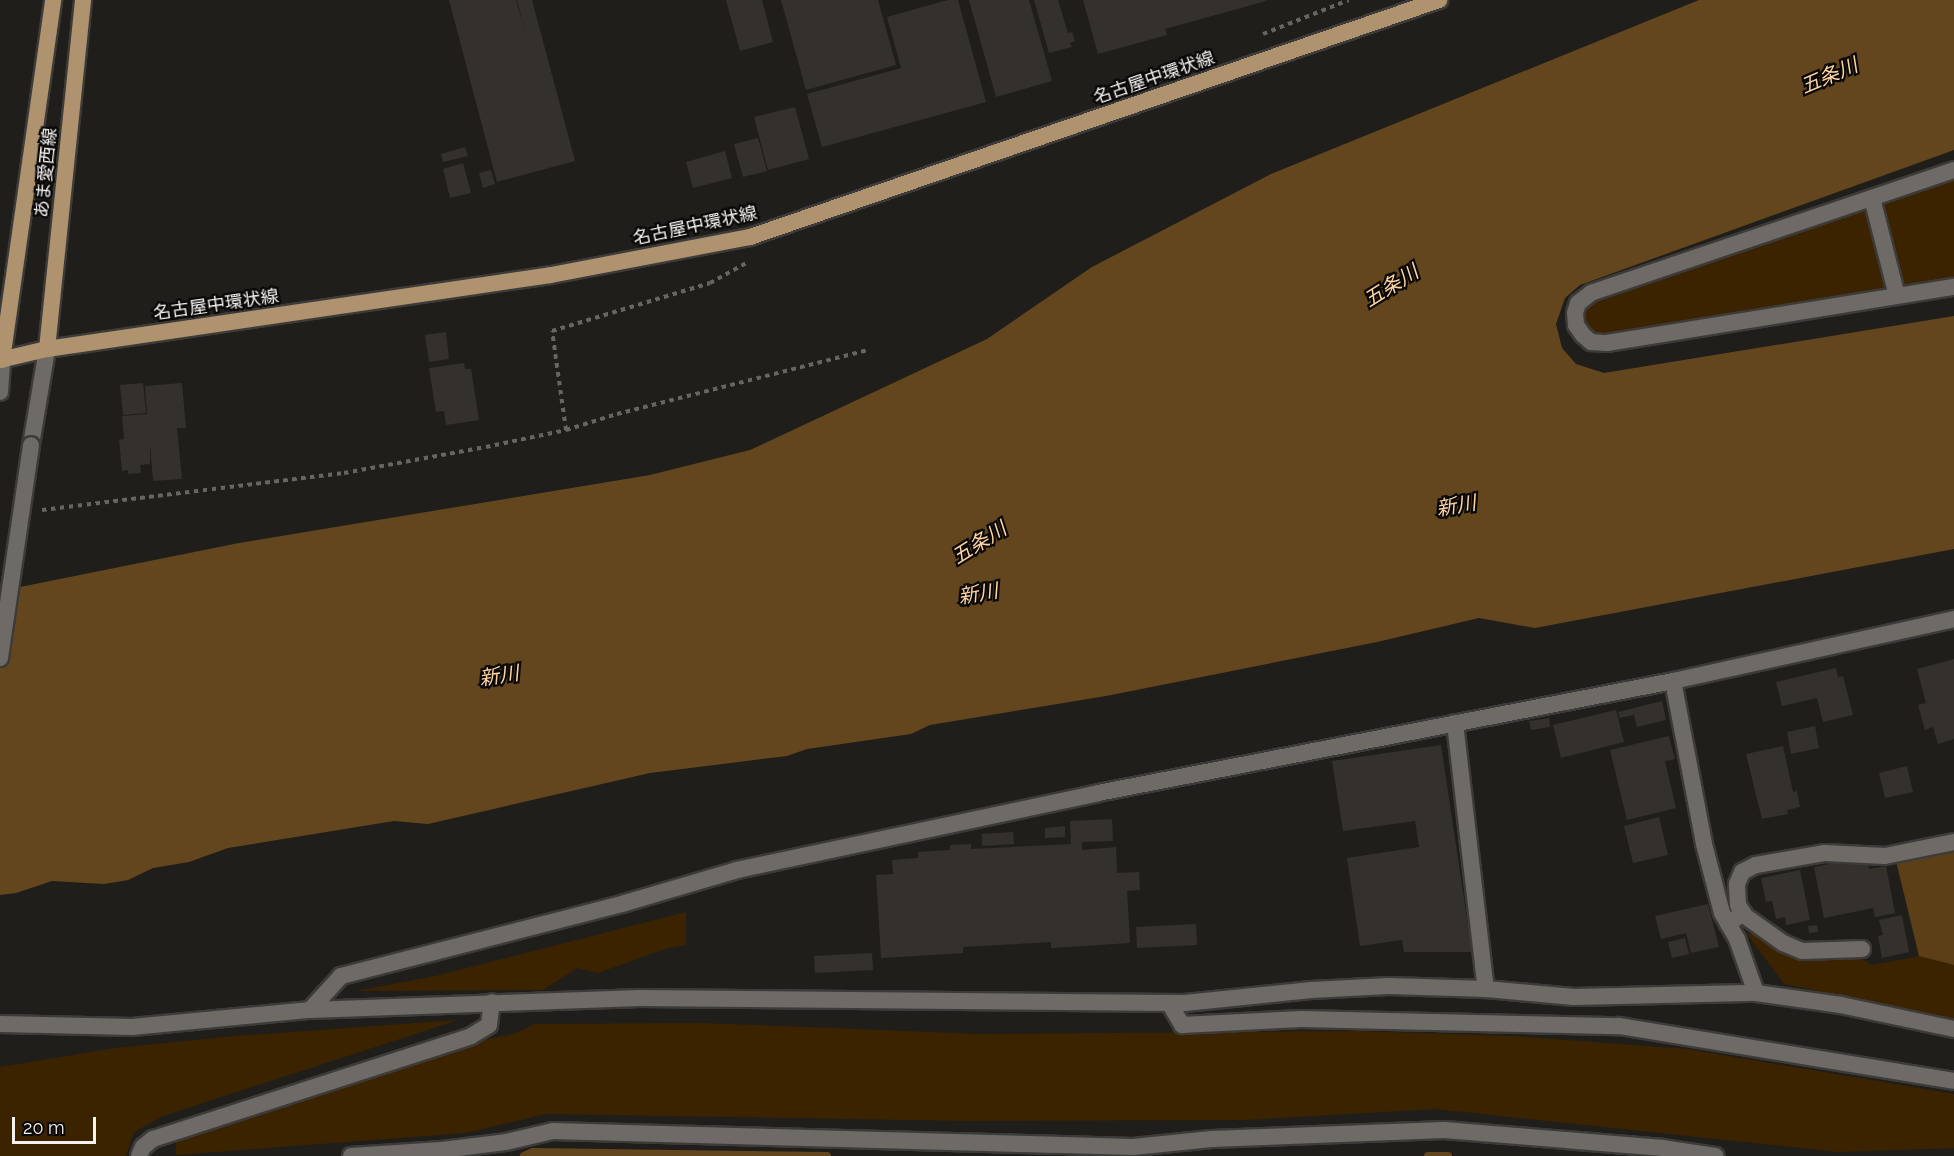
<!DOCTYPE html>
<html>
<head>
<meta charset="utf-8">
<style>
  body { margin:0 }
  #map { position:relative; width:1954px; height:1156px; overflow:hidden; background:#201e1a; font-family:Raleway,"Noto Sans JP",sans-serif }
  div>[style] { position:absolute }
  [style*='--x'] { left:calc(var(--x)*1px); top:calc(var(--y)*1px); width:calc(var(--w)*1px); rotate:calc(var(--a)*1deg) }
  .green>* { inset:0; background:#3b2300 }
  .forest>* { inset:0; background:#5c3f16 }
  .water>* { inset:0; background:#63461e }
  .stream>* { height:8px; margin:-4px; padding:0 4px; transform-origin:4px; border-radius:4px; background:#63461e }
  .building>* { inset:0; background:#34312d }
  .path>* { height:4px; margin-top:-2px; transform-origin:0; background:repeating-linear-gradient(90deg,#676562 0 4.5px,transparent 0 9px) }
  .roads { filter:drop-shadow(2px 0 #3d3b39) drop-shadow(-2px 0 #3d3b39) drop-shadow(0 2px #3d3b39) drop-shadow(0 -2px #3d3b39) }
  .service>* { height:16px; margin:-8px; padding:0 8px; transform-origin:8px; border-radius:8px; background:#6e6a66 }
  .minor>* { height:16px; margin:-8px; padding:0 8px; transform-origin:8px; border-radius:8px; background:#6e6a66 }
  .tertiary>* { height:16px; margin:-8px; padding:0 8px; transform-origin:8px; border-radius:8px; background:#6e6a66 }
  .secondary>* { height:16px; margin:-8px; padding:0 8px; transform-origin:8px; border-radius:8px; background:#6e6a66 }
  .primary>* { height:16px; margin:-8px; padding:0 8px; transform-origin:8px; border-radius:8px; background:#af926e }
  .bridges { filter:drop-shadow(2px 0 #3d3b39) drop-shadow(-2px 0 #3d3b39) drop-shadow(0 2px #3d3b39) drop-shadow(0 -2px #3d3b39) }
  .secondary-bridge>* { height:16px; margin:-8px; padding:0 8px; transform-origin:8px; border-radius:8px; background:#6e6a66 }
  span { translate:-50% -50%; white-space:nowrap; text-align:center; line-height:1.15; -webkit-text-stroke:4.5px #090807; paint-order:stroke }
  .street-label { font-size:18px; color:#f4f2f0 }
  .water-label { font-size:20px; color:#fdd4a2; font-style:italic }
  .scale { position:absolute; left:12px; top:1117px; width:84px; height:27px; box-sizing:border-box; border:3px solid #f4f2f0; border-top:0; padding-left:8px; font-size:18px; line-height:21px; white-space:nowrap; color:#f4f2f0; -webkit-text-stroke:4px #090807; paint-order:stroke }
</style>
</head>
<body>
<div id="map">
  <div class="green">
    <i style="clip-path:polygon(1954px 164px,1954px 293px,1589px 349px,1572px 299px)"></i>
    <i style="clip-path:polygon(686px 912px,686px 945px,665px 949px,598px 973px,577px 968px,543px 990px,355px 991px,435px 976px)"></i>
    <i style="clip-path:polygon(1755px 930px,1801px 959px,1860px 958px,1872px 965px,1919px 956px,1954px 965px,1954px 1019px,1784px 984px,1747px 934px)"></i>
    <i style="clip-path:polygon(458px 1020px,163px 1116px,134px 1132px,126px 1156px,0 1156px,0 1067px,115px 1048px,235px 1036px)"></i>
    <i style="clip-path:polygon(702px 1023px,981px 1034px,1357px 1031px,1513px 1036px,1687px 1049px,1954px 1094px,1954px 1148px,1838px 1152px,1436px 1109px,1246px 1120px,970px 1121px,545px 1114px,466px 1133px,176px 1155px,176px 1140px,474px 1042px,513px 1034px,535px 1024px)"></i>
  </div>
  <div class="forest">
    <i style="clip-path:polygon(1954px 850px,1954px 965px,1919px 956px,1896px 861px)"></i>
  </div>
  <div class="water">
    <i style="clip-path:polygon(1699px 0,1954px 0,1954px 150px,1580px 285px,1565px 298px,1556px 324px,1562px 348px,1576px 364px,1604px 373px,1954px 316px,1954px 549px,1535px 628px,1479px 618px,1377px 642px,1106px 696px,930px 725px,911px 734px,807px 749px,787px 756px,650px 773px,428px 824px,394px 821px,228px 848px,189px 862px,153px 868px,128px 880px,104px 884px,52px 881px,16px 893px,0 895px,0 591px,239px 543px,650px 475px,750px 450px,987px 339px,1092px 267px,1271px 174px)"></i>
  </div>
  <div class="stream">
    <i style="--x:524;--y:1156;--w:10;--a:-24"></i>
    <i style="--x:533;--y:1152;--w:294;--a:0.8"></i>
    <i style="--x:1428;--y:1156;--w:20;--a:0"></i>
  </div>
  <div class="building">
    <i style="clip-path:polygon(449px 0,516px 0,525px 32px,517px 0,532px 0,575px 161px,497px 182px)"></i>
    <i style="clip-path:polygon(726px 0,762px 0,773px 42px,740px 51px)"></i>
    <i style="clip-path:polygon(781px 0,878px 0,896px 65px,806px 90px)"></i>
    <i style="clip-path:polygon(948px 0,958px 0,986px 102px,822px 147px,807px 94px,901px 68px,887px 17px)"></i>
    <i style="clip-path:polygon(969px 0,1029px 0,1052px 81px,996px 97px)"></i>
    <i style="clip-path:polygon(1034px 0,1058px 0,1068px 33px,1072px 32px,1075px 41px,1070px 43px,1072px 47px,1049px 53px)"></i>
    <i style="clip-path:polygon(1083px 0,1266px 0,1266px 1px,1165px 29px,1167px 35px,1098px 54px)"></i>
    <i style="clip-path:polygon(795px 107px,809px 159px,768px 170px,754px 117px)"></i>
    <i style="clip-path:polygon(758px 138px,767px 171px,743px 177px,734px 144px)"></i>
    <i style="clip-path:polygon(465px 147px,468px 156px,443px 162px,441px 154px)"></i>
    <i style="clip-path:polygon(725px 151px,732px 178px,693px 188px,686px 162px)"></i>
    <i style="clip-path:polygon(463px 163px,471px 193px,450px 198px,443px 169px)"></i>
    <i style="clip-path:polygon(491px 170px,495px 184px,483px 188px,479px 173px)"></i>
    <i style="clip-path:polygon(446px 332px,449px 359px,429px 362px,425px 335px)"></i>
    <i style="clip-path:polygon(464px 363px,465px 369px,471px 369px,479px 420px,446px 425px,444px 411px,436px 412px,429px 368px)"></i>
    <i style="clip-path:polygon(143px 383px,146px 413px,123px 415px,120px 385px)"></i>
    <i style="clip-path:polygon(182px 383px,186px 428px,177px 428px,182px 479px,153px 481px,150px 444px,150px 464px,140px 465px,141px 473px,128px 474px,128px 470px,122px 471px,119px 440px,124px 439px,122px 416px,147px 414px,145px 386px)"></i>
    <i style="clip-path:polygon(1954px 659px,1954px 739px,1938px 744px,1933px 727px,1925px 730px,1918px 705px,1926px 703px,1917px 669px)"></i>
    <i style="clip-path:polygon(1836px 668px,1838px 677px,1843px 676px,1853px 715px,1823px 722px,1817px 698px,1782px 706px,1776px 682px)"></i>
    <i style="clip-path:polygon(1662px 701px,1666px 720px,1637px 727px,1634px 715px,1619px 718px,1618px 712px)"></i>
    <i style="clip-path:polygon(1616px 710px,1624px 742px,1561px 758px,1553px 725px)"></i>
    <i style="clip-path:polygon(1549px 718px,1550px 727px,1531px 730px,1529px 721px)"></i>
    <i style="clip-path:polygon(1815px 726px,1819px 748px,1791px 754px,1787px 732px)"></i>
    <i style="clip-path:polygon(1669px 736px,1675px 759px,1665px 761px,1676px 808px,1627px 820px,1610px 750px)"></i>
    <i style="clip-path:polygon(1441px 745px,1472px 952px,1404px 952px,1402px 940px,1360px 946px,1347px 858px,1419px 847px,1415px 821px,1343px 831px,1332px 761px)"></i>
    <i style="clip-path:polygon(1783px 746px,1793px 792px,1797px 791px,1800px 807px,1787px 810px,1788px 814px,1762px 819px,1746px 754px)"></i>
    <i style="clip-path:polygon(1907px 766px,1913px 792px,1885px 798px,1879px 773px)"></i>
    <i style="clip-path:polygon(1659px 817px,1668px 855px,1633px 863px,1624px 826px)"></i>
    <i style="clip-path:polygon(1112px 819px,1113px 841px,1082px 842px,1082px 850px,1116px 847px,1117px 873px,1139px 872px,1140px 890px,1127px 891px,1130px 943px,1051px 948px,1051px 942px,963px 947px,963px 953px,881px 958px,876px 875px,893px 874px,892px 860px,918px 858px,918px 852px,950px 850px,950px 845px,971px 844px,971px 849px,1071px 844px,1070px 821px)"></i>
    <i style="clip-path:polygon(1065px 826px,1065px 837px,1045px 838px,1045px 828px)"></i>
    <i style="clip-path:polygon(1013px 832px,1014px 844px,982px 846px,982px 834px)"></i>
    <i style="clip-path:polygon(1850px 860px,1851px 865px,1868px 861px,1869px 869px,1886px 866px,1895px 913px,1875px 917px,1873px 908px,1824px 918px,1814px 867px)"></i>
    <i style="clip-path:polygon(1800px 870px,1810px 920px,1786px 925px,1785px 917px,1776px 919px,1772px 901px,1766px 902px,1761px 878px)"></i>
    <i style="clip-path:polygon(1708px 904px,1719px 947px,1691px 953px,1686px 933px,1661px 939px,1655px 916px)"></i>
    <i style="clip-path:polygon(1902px 915px,1909px 952px,1882px 958px,1878px 936px,1883px 935px,1879px 920px)"></i>
    <i style="clip-path:polygon(1196px 924px,1197px 945px,1137px 948px,1136px 927px)"></i>
    <i style="clip-path:polygon(1817px 925px,1818px 932px,1809px 933px,1808px 926px)"></i>
    <i style="clip-path:polygon(1685px 938px,1689px 954px,1672px 958px,1668px 942px)"></i>
    <i style="clip-path:polygon(872px 953px,873px 970px,815px 973px,814px 956px)"></i>
  </div>
  <div class="path">
    <i style="--x:1263;--y:34;--w:92;--a:-21.6"></i>
    <i style="--x:566;--y:430;--w:100;--a:-98"></i>
    <i style="--x:552;--y:331;--w:165;--a:-16.9"></i>
    <i style="--x:710;--y:283;--w:43;--a:-28.9"></i>
    <i style="--x:42;--y:510;--w:304;--a:-7"></i>
    <i style="--x:344;--y:473;--w:144;--a:-10.4"></i>
    <i style="--x:486;--y:447;--w:82;--a:-12"></i>
    <i style="--x:566;--y:430;--w:53;--a:-17.4"></i>
    <i style="--x:617;--y:414;--w:259;--a:-14.3"></i>
  </div>
  <div class="roads">
    <div class="service">
      <i style="--x:1954;--y:170;--w:383;--a:161.3"></i>
      <i style="--x:1591;--y:293;--w:16;--a:142"></i>
      <i style="--x:1578;--y:303;--w:10;--a:107"></i>
      <i style="--x:1575;--y:313;--w:12;--a:85"></i>
      <i style="--x:1576;--y:325;--w:12;--a:55"></i>
      <i style="--x:1583;--y:335;--w:11;--a:41"></i>
      <i style="--x:1591;--y:342;--w:16;--a:4"></i>
      <i style="--x:1607;--y:343;--w:351;--a:-9.2"></i>
      <i style="--x:1872;--y:198;--w:101;--a:75.7"></i>
      <i style="--x:1862;--y:949;--w:60;--a:178.1"></i>
      <i style="--x:1802;--y:951;--w:21;--a:-157"></i>
      <i style="--x:1783;--y:943;--w:47;--a:-144.6"></i>
      <i style="--x:1745;--y:916;--w:13;--a:-122"></i>
      <i style="--x:1738;--y:905;--w:21;--a:-93"></i>
      <i style="--x:1737;--y:884;--w:13;--a:-67"></i>
      <i style="--x:1742;--y:872;--w:16;--a:-27"></i>
      <i style="--x:1756;--y:865;--w:70;--a:-9.9"></i>
      <i style="--x:1825;--y:853;--w:60;--a:2.9"></i>
      <i style="--x:1885;--y:856;--w:70;--a:-11.5"></i>
      <i style="--x:1169;--y:1003;--w:26;--a:59"></i>
      <i style="--x:1182;--y:1025;--w:119;--a:-2.9"></i>
      <i style="--x:1301;--y:1019;--w:318;--a:1.3"></i>
      <i style="--x:1619;--y:1026;--w:339;--a:9.3"></i>
      <i style="--x:139;--y:1156;--w:10;--a:-66"></i>
      <i style="--x:143;--y:1147;--w:13;--a:-39"></i>
      <i style="--x:153;--y:1139;--w:334;--a:-17.9"></i>
      <i style="--x:471;--y:1036;--w:21;--a:-31"></i>
      <i style="--x:489;--y:1025;--w:23;--a:-83"></i>
      <i style="--x:351;--y:1156;--w:91;--a:-3.8"></i>
      <i style="--x:442;--y:1150;--w:64;--a:-7.1"></i>
      <i style="--x:506;--y:1142;--w:48;--a:-13.2"></i>
      <i style="--x:553;--y:1131;--w:580;--a:1.58"></i>
      <i style="--x:1133;--y:1147;--w:79;--a:-5.8"></i>
      <i style="--x:1212;--y:1139;--w:232;--a:-2.2"></i>
      <i style="--x:1444;--y:1130;--w:220;--a:4.7"></i>
      <i style="--x:1663;--y:1148;--w:53;--a:8.7"></i>
    </div>
    <div class="minor">
      <i style="--x:1673;--y:681;--w:166;--a:79.2"></i>
      <i style="--x:1704;--y:844;--w:71;--a:75.4"></i>
      <i style="--x:1722;--y:913;--w:30;--a:60"></i>
      <i style="--x:1737;--y:939;--w:57;--a:70.6"></i>
      <i style="--x:1455;--y:723;--w:268;--a:83.4"></i>
      <i style="--x:1728;--y:924;--w:19;--a:-36"></i>
      <i style="--x:310;--y:1010;--w:46;--a:-47.6"></i>
      <i style="--x:341;--y:976;--w:293;--a:-14.4"></i>
      <i style="--x:625;--y:903;--w:117;--a:-16.4"></i>
      <i style="--x:737;--y:870;--w:369;--a:-12"></i>
      <i style="--x:1098;--y:793;--w:586;--a:-11.02"></i>
      <i style="--x:1673;--y:681;--w:288;--a:-12.4"></i>
    </div>
    <div class="tertiary">
      <i style="--x:0;--y:1024;--w:132;--a:1.3"></i>
      <i style="--x:132;--y:1027;--w:179;--a:-5.5"></i>
      <i style="--x:310;--y:1010;--w:330;--a:-2.1"></i>
      <i style="--x:640;--y:998;--w:545;--a:0.53"></i>
      <i style="--x:1185;--y:1003;--w:127;--a:-5.9"></i>
      <i style="--x:1311;--y:990;--w:78;--a:-2.9"></i>
      <i style="--x:1389;--y:986;--w:97;--a:1.8"></i>
      <i style="--x:1486;--y:989;--w:88;--a:5.2"></i>
      <i style="--x:1574;--y:997;--w:182;--a:-1.3"></i>
      <i style="--x:1756;--y:993;--w:86;--a:8"></i>
      <i style="--x:1841;--y:1005;--w:116;--a:12"></i>
    </div>
    <div class="secondary">
      <i style="--x:0;--y:392;--w:32;--a:-86"></i>
      <i style="--x:31;--y:445;--w:97;--a:-80.5"></i>
    </div>
    <div class="primary">
      <i style="--x:47;--y:349;--w:351;--a:-84.1"></i>
      <i style="--x:0;--y:360;--w:48;--a:-13.2"></i>
      <i style="--x:47;--y:349;--w:509;--a:-8.35"></i>
      <i style="--x:551;--y:275;--w:203;--a:-10.8"></i>
      <i style="--x:750;--y:237;--w:729;--a:-18.98"></i>
      <i style="--x:2;--y:360;--w:364;--a:-81.9"></i>
    </div>
  </div>
  <div class="bridges">
    <div class="secondary-bridge">
      <i style="--x:0;--y:658;--w:215;--a:-81.7"></i>
    </div>
  </div>
  <div class="street-label">
    <span style="left:1154px;top:78px;rotate:-19deg">名古屋中環状線</span>
    <span style="left:46px;top:173px;rotate:-84deg">あま愛西線</span>
    <span style="left:695px;top:226px;rotate:-12deg">名古屋中環状線</span>
    <span style="left:216px;top:305px;rotate:-8deg">名古屋中環状線</span>
  </div>
  <div class="water-label">
    <span style="left:1829px;top:76px;rotate:-23deg">五条川</span>
    <span style="left:1391px;top:286px;rotate:-32deg">五条川</span>
    <span style="left:1456px;top:506px;rotate:-10deg">新川</span>
    <span style="left:979px;top:543px;rotate:-32deg">五条川</span>
    <span style="left:978px;top:594px;rotate:-10deg">新川</span>
    <span style="left:499px;top:676px;rotate:-9deg">新川</span>
  </div>
  <div class="scale">20 m</div>
</div>
</body>
</html>
